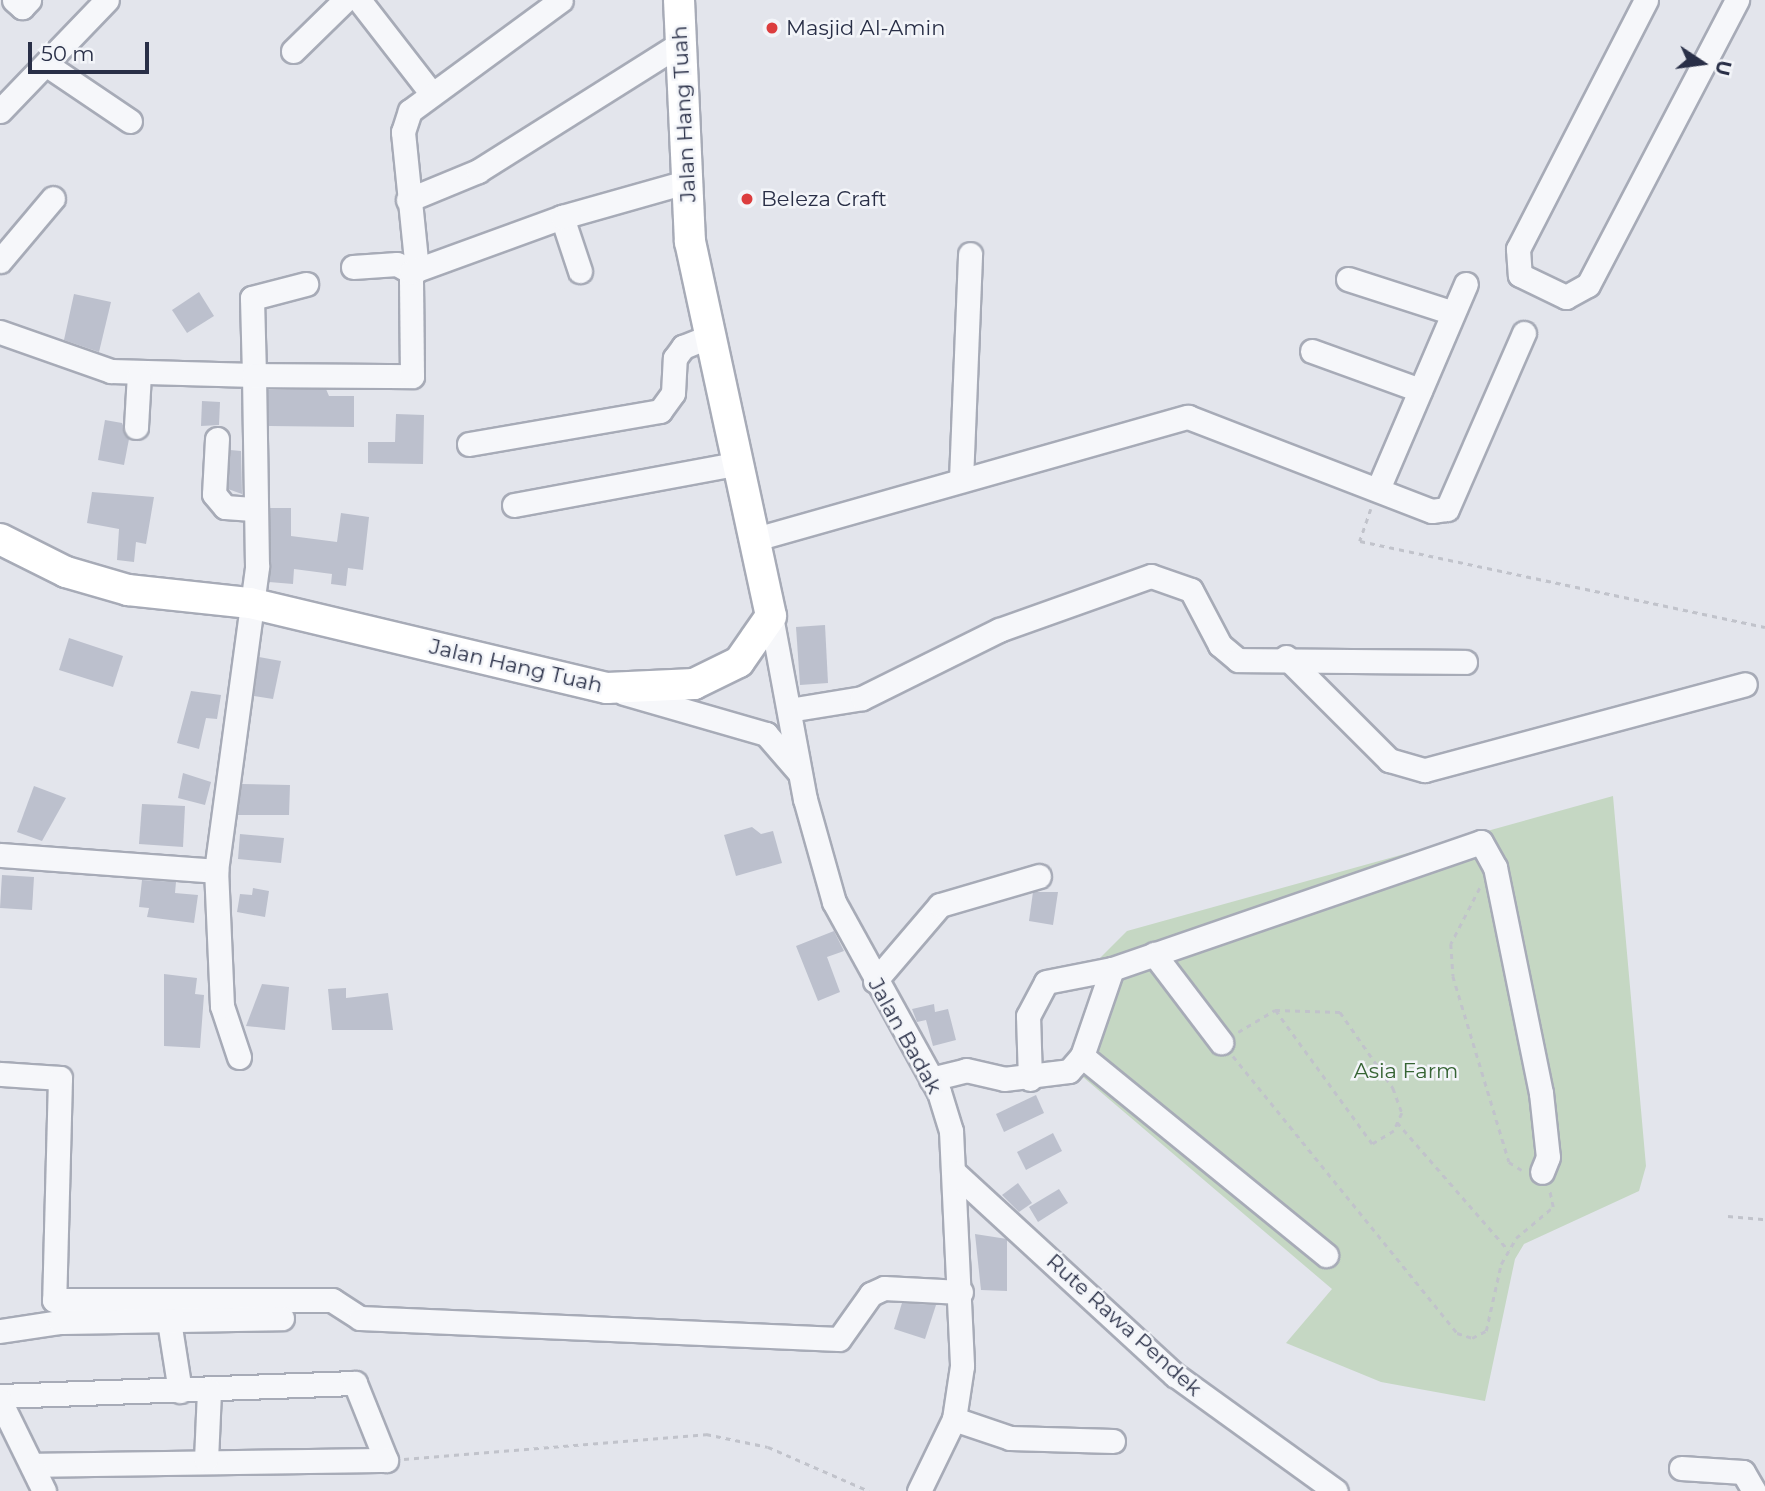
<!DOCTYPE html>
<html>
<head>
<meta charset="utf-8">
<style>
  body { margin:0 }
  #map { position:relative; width:1765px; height:1491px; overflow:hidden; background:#e3e5ec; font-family:Montserrat,sans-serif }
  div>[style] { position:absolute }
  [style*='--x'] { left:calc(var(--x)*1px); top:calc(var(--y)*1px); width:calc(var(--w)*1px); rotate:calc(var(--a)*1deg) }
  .green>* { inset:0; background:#c5d7c3 }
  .building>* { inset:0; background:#bcc0cd }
  .path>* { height:2.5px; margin-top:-1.25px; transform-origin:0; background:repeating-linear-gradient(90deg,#c1c3cb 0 5px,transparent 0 10px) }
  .roads { filter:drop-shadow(2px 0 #a7abb7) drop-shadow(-2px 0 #a7abb7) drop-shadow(0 2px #a7abb7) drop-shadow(0 -2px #a7abb7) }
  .minor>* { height:23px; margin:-11.5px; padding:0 11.5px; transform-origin:11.5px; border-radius:11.5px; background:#f6f7fa }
  .major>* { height:30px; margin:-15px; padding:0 15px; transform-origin:15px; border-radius:15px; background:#fff }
  .dots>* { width:19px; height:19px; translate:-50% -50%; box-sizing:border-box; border:4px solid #f3f5f9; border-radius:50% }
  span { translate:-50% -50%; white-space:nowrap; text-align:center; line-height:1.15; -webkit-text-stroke:5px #f3f5f9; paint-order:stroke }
  .poi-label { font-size:21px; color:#292f47 }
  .left { translate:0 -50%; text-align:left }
  .street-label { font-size:21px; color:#292f47 }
  .park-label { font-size:21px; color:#366434 }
  .north { position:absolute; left:1667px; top:28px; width:70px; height:70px; -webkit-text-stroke:5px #f3f5f9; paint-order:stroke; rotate:103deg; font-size:19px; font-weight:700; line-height:28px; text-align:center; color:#292f47 }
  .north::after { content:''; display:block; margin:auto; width:24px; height:32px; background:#292f47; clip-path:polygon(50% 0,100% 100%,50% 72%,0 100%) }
  .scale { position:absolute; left:28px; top:42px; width:121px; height:32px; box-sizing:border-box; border:4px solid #292f47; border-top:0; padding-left:9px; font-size:21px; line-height:24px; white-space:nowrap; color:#292f47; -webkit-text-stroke:5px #f3f5f9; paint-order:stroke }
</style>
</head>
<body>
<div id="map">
  <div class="green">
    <i style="clip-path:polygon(1613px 796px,1646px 1166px,1639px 1191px,1524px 1244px,1515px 1259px,1485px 1401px,1381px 1382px,1286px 1343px,1332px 1289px,1083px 1077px,1100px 958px,1127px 931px)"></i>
  </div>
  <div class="building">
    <i style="clip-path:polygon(199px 292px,214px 316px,187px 333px,172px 310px)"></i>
    <i style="clip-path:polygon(74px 294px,111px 302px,99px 352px,64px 340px)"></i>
    <i style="clip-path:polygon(326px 389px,329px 396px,354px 396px,354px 427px,269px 426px,268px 390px)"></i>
    <i style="clip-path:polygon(202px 401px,220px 402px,219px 425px,201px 426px)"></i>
    <i style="clip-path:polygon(396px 414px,424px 415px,423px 464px,368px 463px,368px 442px,395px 442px)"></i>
    <i style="clip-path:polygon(105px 420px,122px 423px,129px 439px,124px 465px,98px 460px)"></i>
    <i style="clip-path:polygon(230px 450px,241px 451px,242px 494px,228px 489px)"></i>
    <i style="clip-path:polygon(92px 492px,154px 497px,146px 544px,136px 542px,134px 562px,117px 560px,119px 529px,87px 523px)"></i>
    <i style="clip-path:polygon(270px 508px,291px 508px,291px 536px,337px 542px,341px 513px,369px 517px,363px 570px,348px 568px,346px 586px,331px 584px,332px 574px,294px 569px,293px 584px,269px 582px)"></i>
    <i style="clip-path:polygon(825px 625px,828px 683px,800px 685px,796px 627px)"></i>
    <i style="clip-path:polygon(69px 638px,123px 656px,113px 687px,59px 670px)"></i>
    <i style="clip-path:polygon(259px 657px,281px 661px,273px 699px,254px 696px)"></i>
    <i style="clip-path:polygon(191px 691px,221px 695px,217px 719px,206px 718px,199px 749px,177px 743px)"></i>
    <i style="clip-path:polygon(183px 773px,211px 782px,205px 805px,178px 798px)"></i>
    <i style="clip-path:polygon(242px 784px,290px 785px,289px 815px,238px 815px)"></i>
    <i style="clip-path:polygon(34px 786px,66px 798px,42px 841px,17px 832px)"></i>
    <i style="clip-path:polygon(142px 804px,185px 806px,183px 847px,139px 844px)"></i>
    <i style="clip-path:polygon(752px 827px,761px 834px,773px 831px,782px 863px,736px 876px,724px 835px)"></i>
    <i style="clip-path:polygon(240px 834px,284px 838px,281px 863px,238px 859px)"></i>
    <i style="clip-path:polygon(2px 875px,34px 877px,32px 910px,0 908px)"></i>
    <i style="clip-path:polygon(142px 880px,176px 882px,175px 893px,198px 895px,194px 923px,147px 917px,149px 908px,139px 907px)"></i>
    <i style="clip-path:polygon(253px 888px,269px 891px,265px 917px,237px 912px,240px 894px,252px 895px)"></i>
    <i style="clip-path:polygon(1033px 892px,1058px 892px,1053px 925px,1029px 921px)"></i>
    <i style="clip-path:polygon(834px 931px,844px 951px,827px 957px,840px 992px,818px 1001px,796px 946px)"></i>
    <i style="clip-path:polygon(164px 974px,197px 978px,195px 994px,204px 995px,200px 1048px,164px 1046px)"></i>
    <i style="clip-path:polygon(262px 984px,289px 987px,285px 1030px,246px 1026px)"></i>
    <i style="clip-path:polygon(346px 988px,346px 998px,388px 993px,393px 1030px,332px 1030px,328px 989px)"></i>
    <i style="clip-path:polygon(934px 1004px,935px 1012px,948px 1009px,956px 1040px,933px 1046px,926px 1020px,917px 1022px,912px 1009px)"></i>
    <i style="clip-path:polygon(1036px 1095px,1044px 1113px,1004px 1132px,996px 1114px)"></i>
    <i style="clip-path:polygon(1053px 1133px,1062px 1151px,1026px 1170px,1017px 1152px)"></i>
    <i style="clip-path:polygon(1018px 1183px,1032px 1203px,1019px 1212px,1002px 1195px)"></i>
    <i style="clip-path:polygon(1059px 1189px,1068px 1203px,1038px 1222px,1029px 1207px)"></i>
    <i style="clip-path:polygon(975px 1234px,1007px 1239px,1007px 1291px,981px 1290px)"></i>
    <i style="clip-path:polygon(902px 1303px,936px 1305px,925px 1339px,894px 1329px)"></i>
  </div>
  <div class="path">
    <i style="--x:1371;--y:509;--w:34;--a:109"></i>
    <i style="--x:1360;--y:541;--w:414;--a:12"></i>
    <i style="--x:1480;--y:888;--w:63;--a:117.4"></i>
    <i style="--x:1451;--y:944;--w:32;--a:86"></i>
    <i style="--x:1453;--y:976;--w:194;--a:73.2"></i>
    <i style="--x:1509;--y:1162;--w:15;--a:32"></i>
    <i style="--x:1238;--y:1032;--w:43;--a:-30.7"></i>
    <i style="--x:1275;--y:1010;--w:65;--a:1.8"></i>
    <i style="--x:1340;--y:1012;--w:93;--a:55.1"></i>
    <i style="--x:1393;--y:1088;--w:27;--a:70"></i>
    <i style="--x:1402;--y:1113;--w:20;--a:114"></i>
    <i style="--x:1394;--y:1131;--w:26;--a:149"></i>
    <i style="--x:1372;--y:1144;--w:165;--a:-125.9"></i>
    <i style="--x:1233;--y:1056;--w:356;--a:51"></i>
    <i style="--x:1457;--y:1333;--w:16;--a:18"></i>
    <i style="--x:1472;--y:1338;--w:16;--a:-27"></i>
    <i style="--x:1486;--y:1331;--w:69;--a:-77.4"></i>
    <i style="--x:1501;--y:1264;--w:30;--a:-60"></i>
    <i style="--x:1516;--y:1238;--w:48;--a:-40"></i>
    <i style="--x:1553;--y:1207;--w:19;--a:-102"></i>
    <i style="--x:1397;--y:1122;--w:171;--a:49"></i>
    <i style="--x:1728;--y:1216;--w:37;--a:5"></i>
    <i style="--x:404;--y:1459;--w:303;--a:-4.7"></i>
    <i style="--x:706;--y:1434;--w:63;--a:11.8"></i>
    <i style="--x:768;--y:1447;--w:110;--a:23.5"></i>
  </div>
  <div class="roads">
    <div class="minor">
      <i style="--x:14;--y:0;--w:11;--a:41"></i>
      <i style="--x:22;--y:7;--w:10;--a:-45"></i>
      <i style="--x:359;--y:0;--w:119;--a:52.2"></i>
      <i style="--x:1646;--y:0;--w:280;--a:117.2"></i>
      <i style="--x:1518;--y:249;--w:26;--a:86"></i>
      <i style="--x:1520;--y:275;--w:51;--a:25.6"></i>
      <i style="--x:1566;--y:297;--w:25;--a:-29"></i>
      <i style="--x:1588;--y:285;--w:322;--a:-62.4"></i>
      <i style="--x:293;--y:51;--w:73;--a:-44.4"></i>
      <i style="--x:47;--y:65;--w:100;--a:34"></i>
      <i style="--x:0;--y:111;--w:154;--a:-46.1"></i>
      <i style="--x:408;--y:200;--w:76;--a:-22.5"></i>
      <i style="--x:478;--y:171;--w:240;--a:-32.2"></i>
      <i style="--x:562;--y:217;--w:57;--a:71.6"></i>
      <i style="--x:0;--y:261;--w:82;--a:-49.9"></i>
      <i style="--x:353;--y:267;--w:44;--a:-3.9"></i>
      <i style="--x:397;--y:264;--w:16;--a:30"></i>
      <i style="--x:417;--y:270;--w:139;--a:-95.8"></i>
      <i style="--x:403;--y:132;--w:22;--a:-72"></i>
      <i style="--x:410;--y:111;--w:187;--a:-36.3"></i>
      <i style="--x:1348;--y:279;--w:110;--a:17.9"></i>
      <i style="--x:0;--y:332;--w:118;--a:19.4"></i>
      <i style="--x:111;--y:371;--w:143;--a:1.6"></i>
      <i style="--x:254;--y:375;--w:77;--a:-91.5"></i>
      <i style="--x:252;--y:298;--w:56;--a:-14.5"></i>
      <i style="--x:1312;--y:351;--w:115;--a:19.9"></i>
      <i style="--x:136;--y:427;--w:53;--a:-86.8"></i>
      <i style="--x:217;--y:439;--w:55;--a:93.1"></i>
      <i style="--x:214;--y:494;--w:17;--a:50"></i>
      <i style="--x:225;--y:507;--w:31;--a:4"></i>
      <i style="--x:469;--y:444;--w:194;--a:-9.8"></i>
      <i style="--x:660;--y:411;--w:22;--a:-54"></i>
      <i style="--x:673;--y:393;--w:35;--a:-87"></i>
      <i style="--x:675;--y:358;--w:14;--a:-54"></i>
      <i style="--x:683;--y:347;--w:27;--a:-22"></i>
      <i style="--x:961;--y:480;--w:226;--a:-87.7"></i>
      <i style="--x:1378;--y:489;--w:223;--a:-66.8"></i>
      <i style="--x:514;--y:505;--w:226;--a:-10.5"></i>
      <i style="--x:752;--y:540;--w:453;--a:-15.8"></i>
      <i style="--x:1188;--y:417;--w:261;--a:21.1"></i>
      <i style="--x:1432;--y:511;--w:15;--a:-8"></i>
      <i style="--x:1447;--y:509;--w:192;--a:-66.4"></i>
      <i style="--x:771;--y:616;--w:186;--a:79.5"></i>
      <i style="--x:805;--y:799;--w:107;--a:74.3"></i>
      <i style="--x:834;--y:902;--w:217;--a:61.1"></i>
      <i style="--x:939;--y:1092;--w:41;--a:72.9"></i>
      <i style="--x:951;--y:1131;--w:235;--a:87.3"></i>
      <i style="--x:962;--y:1366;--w:54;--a:98.6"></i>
      <i style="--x:954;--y:1419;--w:80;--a:115.9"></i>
      <i style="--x:1286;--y:657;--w:146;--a:45"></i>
      <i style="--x:1389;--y:760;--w:37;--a:16"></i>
      <i style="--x:1425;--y:770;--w:331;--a:-15"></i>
      <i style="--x:624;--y:693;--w:148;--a:16.1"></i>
      <i style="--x:766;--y:734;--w:49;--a:49.1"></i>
      <i style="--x:789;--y:710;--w:74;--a:-9.3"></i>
      <i style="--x:862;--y:698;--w:153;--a:-26.4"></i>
      <i style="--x:999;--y:630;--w:161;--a:-19.6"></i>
      <i style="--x:1151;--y:576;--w:42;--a:19.3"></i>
      <i style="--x:1191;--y:590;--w:62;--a:62.2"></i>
      <i style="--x:1220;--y:645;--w:23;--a:40"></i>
      <i style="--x:1238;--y:660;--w:227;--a:0.5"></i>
      <i style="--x:0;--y:855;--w:217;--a:4.2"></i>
      <i style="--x:1154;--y:954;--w:111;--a:52.7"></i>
      <i style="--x:875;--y:981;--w:100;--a:-49.5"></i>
      <i style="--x:940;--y:905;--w:103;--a:-16.3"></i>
      <i style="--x:1082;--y:1056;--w:315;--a:39.2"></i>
      <i style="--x:239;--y:1057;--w:54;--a:-108.4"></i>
      <i style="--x:222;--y:1006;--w:135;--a:-92.5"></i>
      <i style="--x:216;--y:871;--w:308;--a:-82.3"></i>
      <i style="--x:257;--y:566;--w:191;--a:-90.9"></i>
      <i style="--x:254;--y:375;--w:158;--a:0.4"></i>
      <i style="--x:412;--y:376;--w:104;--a:-90.6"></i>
      <i style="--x:411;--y:272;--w:161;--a:-20"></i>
      <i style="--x:562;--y:217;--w:129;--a:-15.8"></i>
      <i style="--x:0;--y:1074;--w:60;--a:3.8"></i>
      <i style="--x:60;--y:1078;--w:222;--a:91.5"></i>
      <i style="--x:54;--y:1300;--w:278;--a:0"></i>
      <i style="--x:332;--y:1300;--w:33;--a:33"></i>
      <i style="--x:360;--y:1318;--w:479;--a:2.5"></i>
      <i style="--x:839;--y:1339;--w:55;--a:-54.6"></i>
      <i style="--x:871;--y:1294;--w:14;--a:-25"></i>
      <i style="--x:884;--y:1288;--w:77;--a:3"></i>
      <i style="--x:931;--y:1079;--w:36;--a:-14"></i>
      <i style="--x:966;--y:1070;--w:39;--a:13"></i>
      <i style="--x:1004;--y:1079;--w:65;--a:-7"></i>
      <i style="--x:1069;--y:1071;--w:20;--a:-49"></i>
      <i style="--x:1082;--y:1056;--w:92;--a:-71"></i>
      <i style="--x:1030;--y:1079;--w:63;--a:-91.8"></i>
      <i style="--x:1028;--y:1016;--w:38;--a:-62"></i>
      <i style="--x:1046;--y:982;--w:67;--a:-11.1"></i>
      <i style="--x:1112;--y:969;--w:390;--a:-19"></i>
      <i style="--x:1481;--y:842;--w:29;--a:61"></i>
      <i style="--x:1495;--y:867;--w:231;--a:78.5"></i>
      <i style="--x:1541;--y:1093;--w:64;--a:83.8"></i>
      <i style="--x:1548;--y:1157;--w:16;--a:112"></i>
      <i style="--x:955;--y:1173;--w:299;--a:42.6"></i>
      <i style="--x:1175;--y:1375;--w:198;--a:35.8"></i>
      <i style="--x:169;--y:1321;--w:71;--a:81.1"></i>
      <i style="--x:0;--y:1331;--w:61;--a:-8.5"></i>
      <i style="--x:60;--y:1322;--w:222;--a:-1"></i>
      <i style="--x:0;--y:1396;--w:355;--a:-2.1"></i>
      <i style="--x:355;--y:1383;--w:83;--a:68.1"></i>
      <i style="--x:386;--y:1460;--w:352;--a:179.2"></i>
      <i style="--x:0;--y:1401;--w:100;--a:63.9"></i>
      <i style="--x:954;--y:1419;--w:59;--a:18.7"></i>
      <i style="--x:1010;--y:1438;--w:103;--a:1.7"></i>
      <i style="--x:206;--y:1460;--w:70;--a:-87.5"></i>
      <i style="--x:1681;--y:1468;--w:62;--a:3.7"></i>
      <i style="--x:1743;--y:1472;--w:22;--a:60"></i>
    </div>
    <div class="major">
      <i style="--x:0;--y:539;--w:74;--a:26.6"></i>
      <i style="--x:66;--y:572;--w:65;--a:16.2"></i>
      <i style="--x:128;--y:590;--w:123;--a:6.1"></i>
      <i style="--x:250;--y:603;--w:367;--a:13.4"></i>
      <i style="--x:607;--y:688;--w:87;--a:-2.6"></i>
      <i style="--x:694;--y:684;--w:50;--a:-26.1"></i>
      <i style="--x:739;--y:662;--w:56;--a:-55.2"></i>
      <i style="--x:771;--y:616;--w:383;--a:-102.2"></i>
      <i style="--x:690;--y:242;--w:242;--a:-92.6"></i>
    </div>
  </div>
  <div class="dots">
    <i style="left:772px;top:28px;background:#dc3d3e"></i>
    <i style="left:747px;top:199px;background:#dc3d3e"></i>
  </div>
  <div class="poi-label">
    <span class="left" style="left:786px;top:28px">Masjid Al-Amin</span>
    <span class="left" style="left:761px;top:199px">Beleza Craft</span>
  </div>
  <div class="street-label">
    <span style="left:684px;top:114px;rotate:-93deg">Jalan Hang Tuah</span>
    <span style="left:516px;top:666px;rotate:13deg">Jalan Hang Tuah</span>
    <span style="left:905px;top:1036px;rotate:61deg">Jalan Badak</span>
    <span style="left:1124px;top:1325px;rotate:42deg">Rute Rawa Pendek</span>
  </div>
  <div class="park-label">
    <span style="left:1406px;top:1071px">Asia Farm</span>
  </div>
  <div class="north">U</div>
  <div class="scale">50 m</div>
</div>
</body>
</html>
